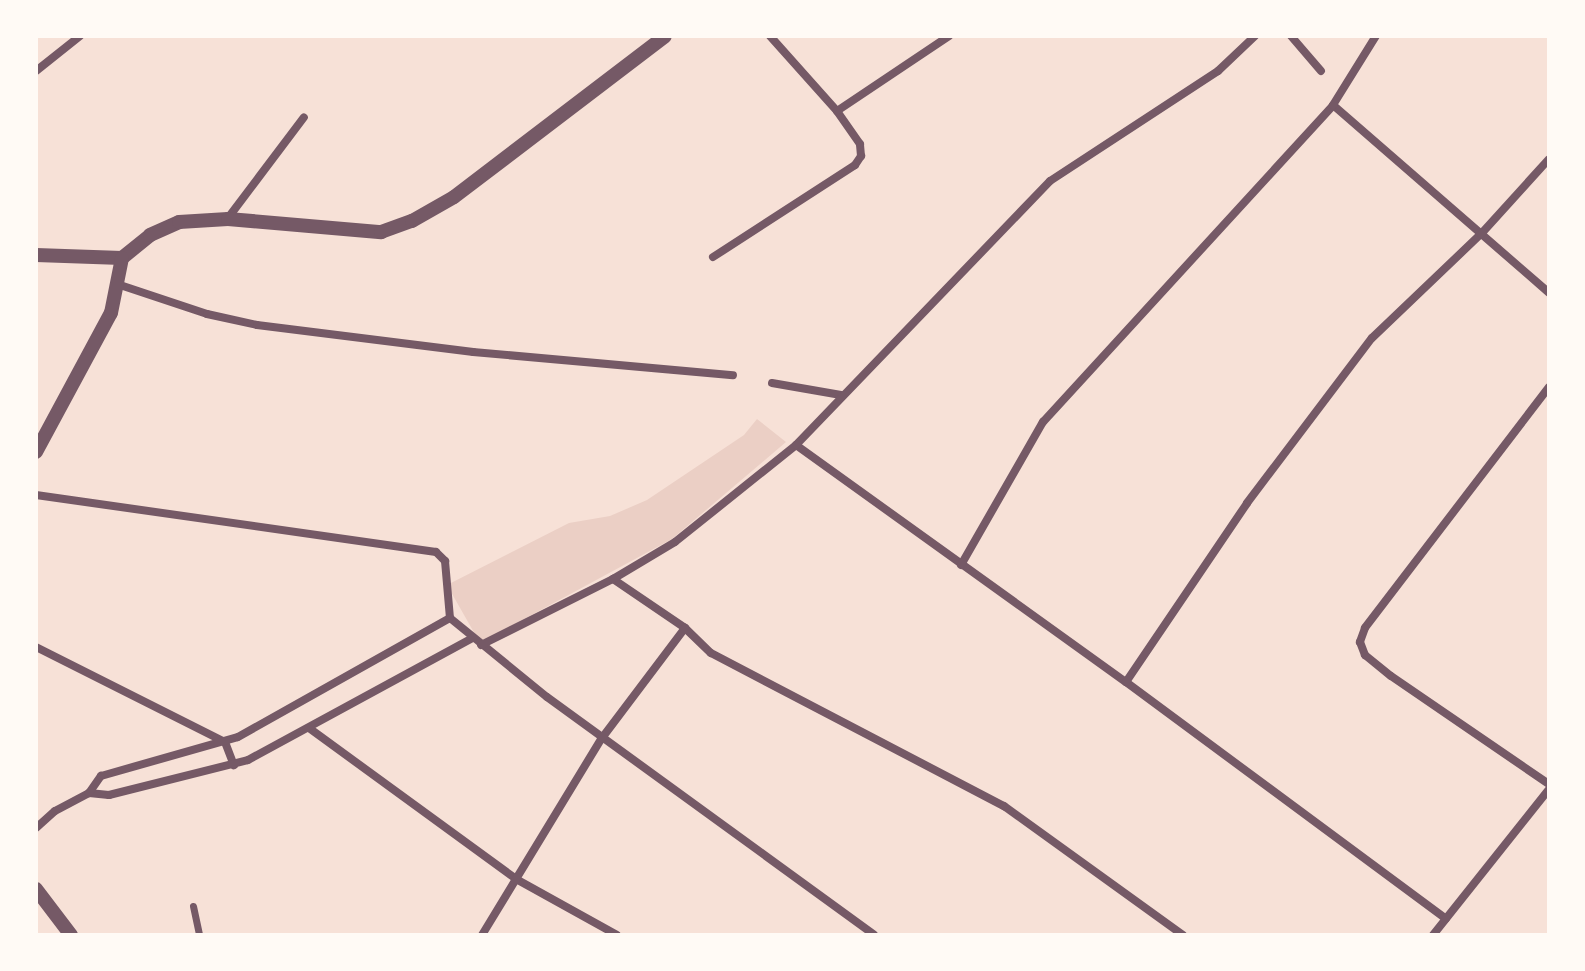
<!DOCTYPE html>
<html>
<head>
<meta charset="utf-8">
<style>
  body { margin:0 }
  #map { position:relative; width:1585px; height:971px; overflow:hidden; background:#f7e1d7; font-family:Signika,sans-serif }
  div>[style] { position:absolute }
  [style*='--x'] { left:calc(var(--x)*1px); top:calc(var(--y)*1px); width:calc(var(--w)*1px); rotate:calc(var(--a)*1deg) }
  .green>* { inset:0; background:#ebcfc5 }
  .pedestrian>* { height:7px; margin:-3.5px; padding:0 3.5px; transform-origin:3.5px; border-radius:3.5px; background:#755966 }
  .minor>* { height:8px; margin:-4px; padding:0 4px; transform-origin:4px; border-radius:4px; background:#755966 }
  .tertiary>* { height:14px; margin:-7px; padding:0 7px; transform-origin:7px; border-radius:7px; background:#755966 }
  span { translate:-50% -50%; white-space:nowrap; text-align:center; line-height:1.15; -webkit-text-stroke:7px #fffaf5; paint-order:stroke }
  .frame { position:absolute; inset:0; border:38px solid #fffaf5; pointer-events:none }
</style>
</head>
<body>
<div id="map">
  <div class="green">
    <i style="clip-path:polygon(757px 419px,786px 442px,672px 539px,480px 643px,447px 585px,569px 523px,610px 516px,647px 500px,744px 435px)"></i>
  </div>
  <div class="pedestrian">
    <i style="--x:193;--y:906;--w:30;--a:78"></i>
  </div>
  <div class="minor">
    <i style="--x:770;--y:36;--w:101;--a:48.2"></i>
    <i style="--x:1291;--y:36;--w:46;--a:49.4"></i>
    <i style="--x:36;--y:71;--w:56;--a:-38.5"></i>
    <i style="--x:1333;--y:105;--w:286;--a:41"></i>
    <i style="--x:228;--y:218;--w:126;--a:-53"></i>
    <i style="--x:713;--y:257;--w:169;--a:-32.9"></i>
    <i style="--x:855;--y:165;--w:11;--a:-56"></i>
    <i style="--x:861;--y:156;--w:12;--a:-95"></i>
    <i style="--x:860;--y:144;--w:40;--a:-124.9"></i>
    <i style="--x:837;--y:111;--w:135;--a:-33.8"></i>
    <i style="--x:117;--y:284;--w:95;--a:18.4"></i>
    <i style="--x:207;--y:314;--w:51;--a:12.4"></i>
    <i style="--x:257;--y:325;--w:218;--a:7.1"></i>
    <i style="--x:473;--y:352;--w:261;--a:5.1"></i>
    <i style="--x:772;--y:383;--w:70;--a:9.9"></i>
    <i style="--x:1549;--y:387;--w:303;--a:127.4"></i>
    <i style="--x:1365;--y:628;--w:15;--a:110"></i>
    <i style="--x:1360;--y:642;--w:14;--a:69"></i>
    <i style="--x:1365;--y:655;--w:33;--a:39"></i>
    <i style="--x:1391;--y:676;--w:191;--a:34.4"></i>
    <i style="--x:796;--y:445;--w:406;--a:35.7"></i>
    <i style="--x:1126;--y:682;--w:398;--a:36.5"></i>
    <i style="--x:36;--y:495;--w:404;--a:8.1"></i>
    <i style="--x:436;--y:552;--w:13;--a:45"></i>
    <i style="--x:445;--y:561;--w:57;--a:85"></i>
    <i style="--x:961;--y:565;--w:165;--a:-60.2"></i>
    <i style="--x:1043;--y:422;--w:430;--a:-47.5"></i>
    <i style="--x:1333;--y:105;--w:81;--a:-58.1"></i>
    <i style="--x:613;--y:579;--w:87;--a:34.2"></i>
    <i style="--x:685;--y:628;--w:36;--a:44"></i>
    <i style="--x:711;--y:653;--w:331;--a:27.6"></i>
    <i style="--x:1004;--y:806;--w:221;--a:35.8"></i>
    <i style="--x:450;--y:618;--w:125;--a:39.2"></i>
    <i style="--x:547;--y:697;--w:404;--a:36"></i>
    <i style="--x:481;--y:645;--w:148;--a:-26.6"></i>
    <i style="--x:613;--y:579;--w:72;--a:-30.8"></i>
    <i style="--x:675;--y:542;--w:155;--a:-38.7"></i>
    <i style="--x:796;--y:445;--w:366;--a:-46.1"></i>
    <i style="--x:1050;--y:181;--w:201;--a:-33.2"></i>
    <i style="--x:1218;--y:71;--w:51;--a:-43.4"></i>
    <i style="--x:36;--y:647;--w:212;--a:26.7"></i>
    <i style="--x:225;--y:742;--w:25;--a:69"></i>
    <i style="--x:1126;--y:682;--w:216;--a:-55.9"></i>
    <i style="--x:1247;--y:503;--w:207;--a:-52.9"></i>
    <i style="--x:1372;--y:338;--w:151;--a:-43.7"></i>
    <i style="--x:1481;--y:234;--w:101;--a:-47.8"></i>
    <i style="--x:309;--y:728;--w:256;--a:36.1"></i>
    <i style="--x:516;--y:879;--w:115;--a:29"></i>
    <i style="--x:89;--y:793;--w:20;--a:6"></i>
    <i style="--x:109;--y:795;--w:143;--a:-14.1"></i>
    <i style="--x:248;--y:760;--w:256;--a:-28.5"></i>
    <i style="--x:36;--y:828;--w:25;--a:-42"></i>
    <i style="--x:55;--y:811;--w:38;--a:-28"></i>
    <i style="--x:89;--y:793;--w:21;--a:-55"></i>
    <i style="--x:101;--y:776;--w:142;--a:-15.9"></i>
    <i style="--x:238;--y:737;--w:243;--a:-29.3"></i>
    <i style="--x:482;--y:935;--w:231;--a:-58.7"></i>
    <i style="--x:602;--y:738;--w:138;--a:-53"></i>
    <i style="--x:1433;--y:935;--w:186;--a:-51.5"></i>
  </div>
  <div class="tertiary">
    <i style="--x:36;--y:255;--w:86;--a:2"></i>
    <i style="--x:122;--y:258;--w:36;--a:-39"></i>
    <i style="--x:150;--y:235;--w:32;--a:-24"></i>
    <i style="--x:179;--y:222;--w:49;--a:-3.5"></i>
    <i style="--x:228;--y:219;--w:154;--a:4.9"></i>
    <i style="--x:381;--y:232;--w:33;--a:-20"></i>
    <i style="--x:412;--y:221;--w:48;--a:-29.7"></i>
    <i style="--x:454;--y:197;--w:265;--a:-37.3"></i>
    <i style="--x:36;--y:452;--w:158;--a:-61.7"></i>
    <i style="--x:111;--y:313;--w:56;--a:-78.7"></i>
    <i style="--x:36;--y:889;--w:58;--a:52.7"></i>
  </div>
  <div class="frame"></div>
</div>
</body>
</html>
